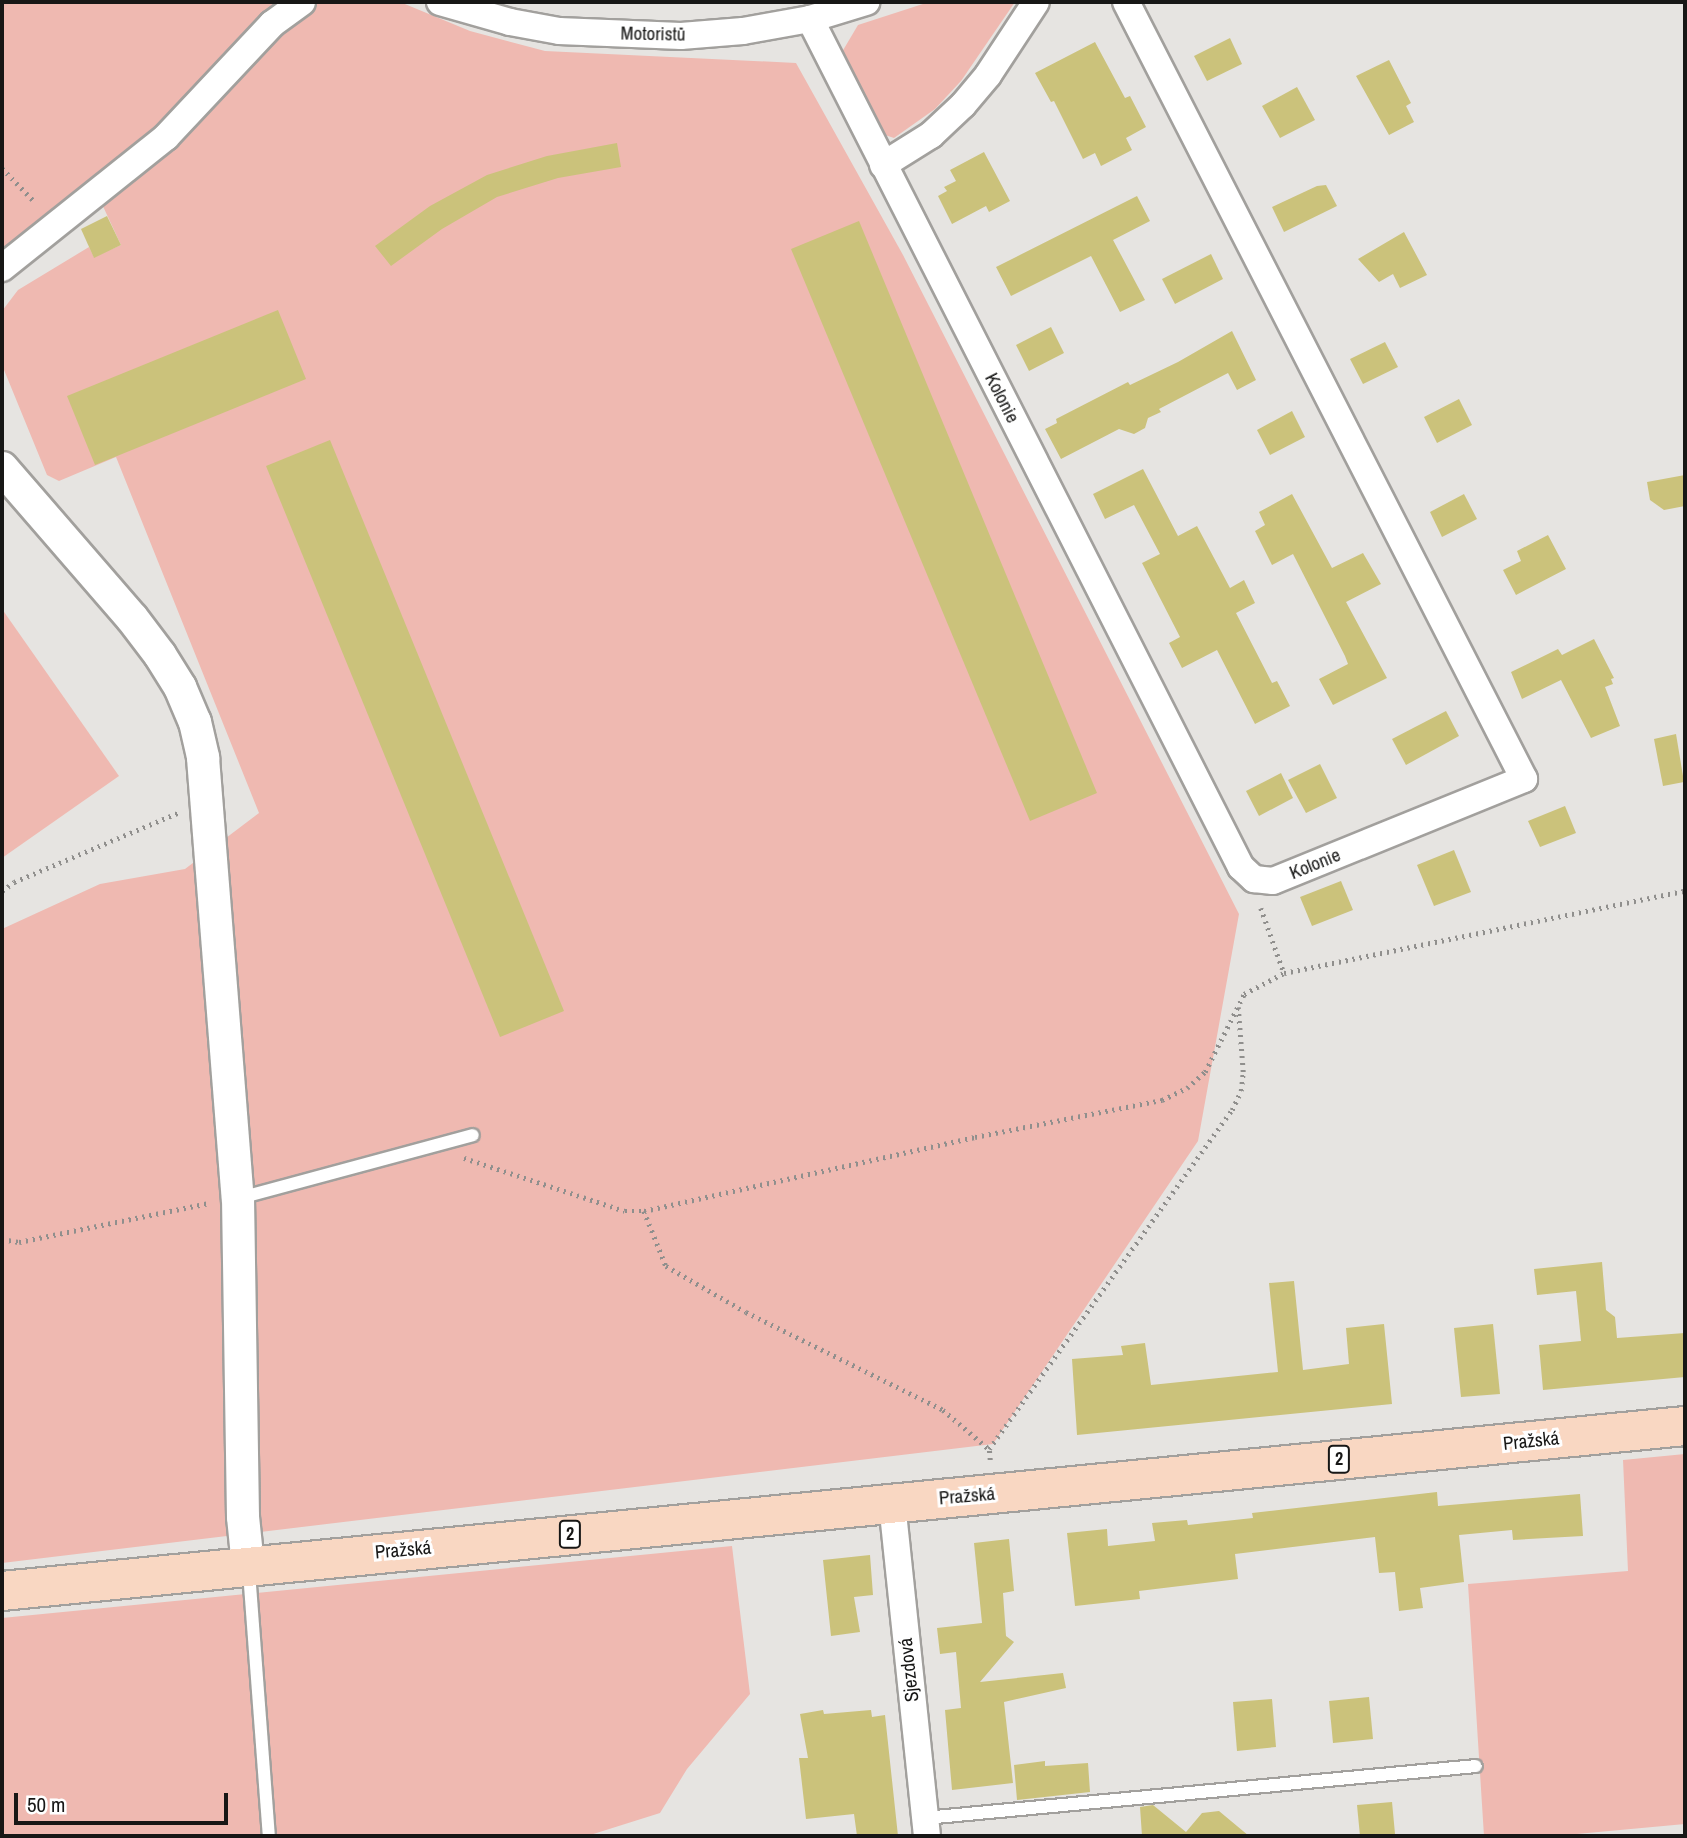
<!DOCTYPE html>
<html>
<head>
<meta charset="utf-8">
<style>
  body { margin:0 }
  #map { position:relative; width:1687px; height:1838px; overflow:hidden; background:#e6e4e1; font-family:"Archivo Narrow",sans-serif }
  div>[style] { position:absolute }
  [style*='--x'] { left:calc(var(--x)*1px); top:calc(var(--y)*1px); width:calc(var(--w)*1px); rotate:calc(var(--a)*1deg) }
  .green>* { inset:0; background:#efb9b1 }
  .building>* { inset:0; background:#cbc27b }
  .path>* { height:4.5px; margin-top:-2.25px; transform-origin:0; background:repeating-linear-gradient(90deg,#908f8d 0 2px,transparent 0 7px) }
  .roads { filter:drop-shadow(2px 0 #a2a09d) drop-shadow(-2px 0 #a2a09d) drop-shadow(0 2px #a2a09d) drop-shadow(0 -2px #a2a09d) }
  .service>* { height:12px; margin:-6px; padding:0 6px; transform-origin:6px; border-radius:6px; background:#fff }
  .minor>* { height:26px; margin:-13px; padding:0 13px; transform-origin:13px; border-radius:13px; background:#fff }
  .tertiary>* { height:32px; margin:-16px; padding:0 16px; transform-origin:16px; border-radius:16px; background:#fff }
  .primary>* { height:38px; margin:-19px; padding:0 19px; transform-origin:19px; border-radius:19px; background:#f9d7c2 }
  span { translate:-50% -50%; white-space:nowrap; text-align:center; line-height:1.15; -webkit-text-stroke:6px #fff; paint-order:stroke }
  .shield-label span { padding:2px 5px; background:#fff; border:2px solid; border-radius:5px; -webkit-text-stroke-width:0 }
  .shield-label { font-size:18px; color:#171716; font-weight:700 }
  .street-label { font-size:19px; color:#171716 }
  .frame { position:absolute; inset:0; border:4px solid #171716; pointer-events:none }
  .scale { position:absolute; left:14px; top:1793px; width:214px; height:32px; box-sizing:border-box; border:4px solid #171716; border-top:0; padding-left:9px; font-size:21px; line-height:24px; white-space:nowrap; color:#171716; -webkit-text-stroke:5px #fff; paint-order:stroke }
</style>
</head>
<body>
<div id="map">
  <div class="green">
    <i style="clip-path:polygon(2px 2px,400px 2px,470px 31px,545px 51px,796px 63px,903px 255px,1239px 914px,1198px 1141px,993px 1444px,2px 1563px,2px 929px,100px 884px,185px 869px,259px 813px,116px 457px,59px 481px,47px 475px,2px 365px,2px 311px,18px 290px,89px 247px,94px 257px,121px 245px,101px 202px,2px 256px)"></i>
    <i style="clip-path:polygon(929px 2px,1015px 2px,961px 81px,935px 109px,894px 138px,885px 135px,842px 52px,858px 25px)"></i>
    <i style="clip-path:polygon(2px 609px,119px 776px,2px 858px)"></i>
    <i style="clip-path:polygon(1685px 1454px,1685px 1824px,1555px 1836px,1484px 1836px,1468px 1584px,1628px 1571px,1623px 1460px)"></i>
    <i style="clip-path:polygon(732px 1546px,750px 1694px,687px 1769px,660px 1813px,587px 1836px,2px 1836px,2px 1618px)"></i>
  </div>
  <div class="building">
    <i style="clip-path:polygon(1230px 38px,1242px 64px,1207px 81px,1194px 56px)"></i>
    <i style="clip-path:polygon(1095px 42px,1125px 98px,1130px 96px,1146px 127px,1126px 138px,1132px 150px,1101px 166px,1095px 153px,1083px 159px,1054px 101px,1051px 102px,1035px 73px)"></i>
    <i style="clip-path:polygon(1389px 60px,1411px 103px,1406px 106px,1414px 122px,1389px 135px,1356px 76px)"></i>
    <i style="clip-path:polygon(1297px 87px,1315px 120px,1280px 138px,1262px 106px)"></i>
    <i style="clip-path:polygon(617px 143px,621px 167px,558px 178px,497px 197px,442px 229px,391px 266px,375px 246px,430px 206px,487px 175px,547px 156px)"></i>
    <i style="clip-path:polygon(984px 152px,1010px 201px,989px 212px,986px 206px,952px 224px,938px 196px,947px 191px,944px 187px,956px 181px,950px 170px)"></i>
    <i style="clip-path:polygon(1326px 185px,1337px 206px,1284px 232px,1272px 207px,1317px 186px)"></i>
    <i style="clip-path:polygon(1137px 196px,1150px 221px,1113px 240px,1145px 300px,1120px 312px,1091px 256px,1011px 296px,996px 267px)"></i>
    <i style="clip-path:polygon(107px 216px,121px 245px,94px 258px,81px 229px)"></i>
    <i style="clip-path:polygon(859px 221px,1097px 793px,1030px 821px,791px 249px)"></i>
    <i style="clip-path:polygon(1404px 232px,1427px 275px,1400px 288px,1393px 274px,1379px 282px,1358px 259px)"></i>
    <i style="clip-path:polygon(1211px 254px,1223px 279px,1175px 304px,1162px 279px)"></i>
    <i style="clip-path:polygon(278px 310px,306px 379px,95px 465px,67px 396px)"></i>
    <i style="clip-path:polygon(1051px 327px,1064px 353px,1029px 371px,1016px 345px)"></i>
    <i style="clip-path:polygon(1232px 331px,1256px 380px,1237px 390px,1228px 373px,1159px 409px,1161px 412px,1148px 418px,1145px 428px,1134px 434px,1119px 429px,1061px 459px,1045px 429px,1057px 423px,1056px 419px,1128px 382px,1130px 385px,1178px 362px)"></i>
    <i style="clip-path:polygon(1385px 342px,1398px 367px,1363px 384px,1350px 359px)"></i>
    <i style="clip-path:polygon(1459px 399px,1472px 425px,1437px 443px,1424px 417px)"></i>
    <i style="clip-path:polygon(1292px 411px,1305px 437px,1270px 455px,1257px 430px)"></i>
    <i style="clip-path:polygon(330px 440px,564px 1011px,500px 1037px,266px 466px)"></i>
    <i style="clip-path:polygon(1143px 469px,1178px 536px,1197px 526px,1230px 588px,1244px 580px,1255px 603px,1236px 613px,1272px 683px,1277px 681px,1290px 706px,1255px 724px,1217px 650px,1182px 668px,1169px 643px,1180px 637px,1142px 563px,1160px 554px,1134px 505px,1105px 519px,1093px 494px)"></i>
    <i style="clip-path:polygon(1685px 475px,1685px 506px,1664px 510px,1650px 500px,1647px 482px)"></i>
    <i style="clip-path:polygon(1292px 494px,1332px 568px,1363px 553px,1381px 584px,1346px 602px,1387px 678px,1333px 705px,1319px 679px,1348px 664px,1345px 656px,1293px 554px,1272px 565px,1255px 531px,1265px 525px,1259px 512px)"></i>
    <i style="clip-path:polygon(1464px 494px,1477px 519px,1442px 537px,1430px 512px)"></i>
    <i style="clip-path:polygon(1548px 535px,1566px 569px,1516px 595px,1503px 570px,1521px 561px,1517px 551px)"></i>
    <i style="clip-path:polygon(1594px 639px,1614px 678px,1611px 679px,1613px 684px,1605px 687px,1620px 726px,1591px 738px,1561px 680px,1522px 699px,1511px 672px,1558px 649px,1562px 655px)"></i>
    <i style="clip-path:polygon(1446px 711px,1459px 736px,1406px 765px,1392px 739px)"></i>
    <i style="clip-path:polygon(1676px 734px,1684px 782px,1663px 786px,1654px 739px)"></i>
    <i style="clip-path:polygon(1320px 764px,1337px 798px,1306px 813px,1288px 780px)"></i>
    <i style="clip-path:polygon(1281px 773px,1293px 798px,1259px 816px,1246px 791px)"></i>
    <i style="clip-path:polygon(1565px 806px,1576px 833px,1540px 847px,1528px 821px)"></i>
    <i style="clip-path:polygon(1454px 850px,1471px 892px,1434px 906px,1417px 865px)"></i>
    <i style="clip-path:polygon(1341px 881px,1353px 910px,1312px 926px,1300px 897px)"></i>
    <i style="clip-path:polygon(1602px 1262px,1606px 1310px,1615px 1317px,1617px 1338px,1685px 1333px,1685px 1377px,1543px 1390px,1539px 1345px,1581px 1341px,1576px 1291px,1537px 1295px,1534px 1269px)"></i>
    <i style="clip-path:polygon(1294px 1281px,1303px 1370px,1349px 1364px,1346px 1328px,1384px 1324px,1392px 1404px,1077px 1435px,1072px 1359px,1123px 1355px,1121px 1346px,1145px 1343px,1151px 1385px,1278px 1372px,1269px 1283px)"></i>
    <i style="clip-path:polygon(1493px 1324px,1500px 1394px,1461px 1397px,1454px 1328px)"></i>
    <i style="clip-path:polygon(1437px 1492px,1438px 1506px,1580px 1494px,1583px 1536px,1513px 1540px,1512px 1530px,1459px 1535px,1464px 1582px,1420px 1588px,1423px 1608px,1399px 1611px,1395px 1572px,1379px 1573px,1375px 1537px,1235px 1554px,1238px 1579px,1139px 1591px,1140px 1599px,1075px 1606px,1067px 1533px,1107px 1529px,1108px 1546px,1155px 1541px,1152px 1523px,1187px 1520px,1188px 1525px,1253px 1518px,1252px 1513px)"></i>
    <i style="clip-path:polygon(1009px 1539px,1014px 1591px,1003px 1593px,1006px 1636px,1014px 1642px,980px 1682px,1063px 1673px,1066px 1688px,1004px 1702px,1013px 1783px,952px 1790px,945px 1710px,961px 1708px,956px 1652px,940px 1654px,937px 1628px,982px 1623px,974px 1543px)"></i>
    <i style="clip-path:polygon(870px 1555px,873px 1595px,854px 1597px,860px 1632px,831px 1636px,823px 1560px)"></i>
    <i style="clip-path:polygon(1369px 1697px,1373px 1739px,1333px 1743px,1329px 1701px)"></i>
    <i style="clip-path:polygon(1272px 1699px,1276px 1747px,1237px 1751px,1233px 1702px)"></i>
    <i style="clip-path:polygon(823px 1710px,824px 1714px,871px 1710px,872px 1717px,885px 1715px,898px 1836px,857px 1836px,854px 1814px,806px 1819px,799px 1758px,808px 1758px,800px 1714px)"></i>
    <i style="clip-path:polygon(1045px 1761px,1045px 1766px,1088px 1763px,1090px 1792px,1017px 1800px,1014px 1765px)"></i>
    <i style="clip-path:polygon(1392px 1802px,1395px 1834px,1360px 1836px,1357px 1805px)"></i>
    <i style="clip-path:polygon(1153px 1805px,1186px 1832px,1202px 1813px,1219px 1811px,1249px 1836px,1142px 1836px,1140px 1807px)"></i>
  </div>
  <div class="path">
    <i style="--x:2;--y:168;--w:45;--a:45.9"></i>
    <i style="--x:2;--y:891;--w:15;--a:-37"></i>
    <i style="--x:14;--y:882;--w:180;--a:-22.9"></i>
    <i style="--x:1261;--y:908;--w:69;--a:70.5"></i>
    <i style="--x:464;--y:1158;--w:169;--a:18.2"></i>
    <i style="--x:625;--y:1211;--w:19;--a:0"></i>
    <i style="--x:644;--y:1211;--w:339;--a:-12.6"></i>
    <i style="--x:975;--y:1137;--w:191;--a:-11.2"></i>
    <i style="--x:1162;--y:1100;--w:28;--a:-26"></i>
    <i style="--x:1187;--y:1088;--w:24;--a:-42"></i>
    <i style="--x:1205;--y:1072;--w:87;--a:-63.4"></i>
    <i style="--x:1244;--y:994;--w:45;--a:-27.7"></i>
    <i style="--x:1284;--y:973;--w:409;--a:-11.6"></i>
    <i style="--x:644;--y:1211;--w:59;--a:68.2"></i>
    <i style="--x:666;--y:1266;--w:92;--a:29.9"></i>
    <i style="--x:746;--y:1312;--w:220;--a:26.4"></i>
    <i style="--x:943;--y:1410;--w:60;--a:40.3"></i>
    <i style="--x:2;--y:1239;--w:17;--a:10"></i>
    <i style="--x:19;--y:1242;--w:194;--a:-11.6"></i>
    <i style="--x:990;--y:1460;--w:11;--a:-95"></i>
    <i style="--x:989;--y:1449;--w:417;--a:-54.4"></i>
    <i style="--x:1232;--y:1110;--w:21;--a:-65"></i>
    <i style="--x:1241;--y:1091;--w:19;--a:-84"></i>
    <i style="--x:1243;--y:1072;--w:65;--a:-94.4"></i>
  </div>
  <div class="roads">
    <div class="service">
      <i style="--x:240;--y:1198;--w:241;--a:-15.1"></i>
      <i style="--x:249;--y:1572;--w:265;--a:85.7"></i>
      <i style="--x:925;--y:1818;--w:553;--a:-5.39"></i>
    </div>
    <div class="minor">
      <i style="--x:440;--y:2;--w:73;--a:15.9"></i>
      <i style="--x:510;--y:22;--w:50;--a:10.4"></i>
      <i style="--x:559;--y:31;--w:122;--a:2.3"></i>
      <i style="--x:681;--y:36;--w:62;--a:-4.6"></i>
      <i style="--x:743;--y:31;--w:68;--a:-10.2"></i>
      <i style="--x:810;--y:19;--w:59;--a:-16.9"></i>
      <i style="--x:810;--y:19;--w:951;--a:63.06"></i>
      <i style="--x:1241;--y:867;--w:18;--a:43"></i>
      <i style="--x:1254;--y:879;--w:19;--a:6"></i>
      <i style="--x:1273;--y:881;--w:271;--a:-22.1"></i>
      <i style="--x:1524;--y:779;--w:873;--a:-117.12"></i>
      <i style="--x:883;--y:165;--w:57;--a:-32"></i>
      <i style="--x:931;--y:135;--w:44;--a:-43.2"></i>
      <i style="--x:963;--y:105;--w:39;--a:-50"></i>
      <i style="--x:988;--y:75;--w:87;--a:-56.7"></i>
      <i style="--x:2;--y:268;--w:210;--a:-38.6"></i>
      <i style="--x:166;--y:137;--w:155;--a:-46.8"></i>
      <i style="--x:272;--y:24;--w:37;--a:-36"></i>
      <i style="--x:892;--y:1503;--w:335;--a:84"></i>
    </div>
    <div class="tertiary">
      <i style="--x:2;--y:468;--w:198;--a:49.1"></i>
      <i style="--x:132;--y:618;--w:46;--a:52.9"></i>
      <i style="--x:160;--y:655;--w:38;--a:58"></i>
      <i style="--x:180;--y:687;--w:38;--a:67"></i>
      <i style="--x:195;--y:722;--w:37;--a:77"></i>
      <i style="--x:203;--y:758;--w:441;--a:85.5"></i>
      <i style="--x:238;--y:1198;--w:319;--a:89.1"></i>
      <i style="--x:243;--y:1517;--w:48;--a:84.1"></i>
    </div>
    <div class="primary">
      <i style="--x:2;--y:1591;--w:1691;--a:-5.6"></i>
    </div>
  </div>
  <div class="shield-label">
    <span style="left:1339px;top:1459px">2</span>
    <span style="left:570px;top:1534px">2</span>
  </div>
  <div class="street-label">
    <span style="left:653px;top:34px;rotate:1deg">Motoristů</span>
    <span style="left:1002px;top:398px;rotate:63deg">Kolonie</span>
    <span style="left:1315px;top:864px;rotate:-22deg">Kolonie</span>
    <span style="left:1531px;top:1441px;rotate:-6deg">Pražská</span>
    <span style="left:967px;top:1496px;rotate:-5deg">Pražská</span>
    <span style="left:403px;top:1550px;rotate:-5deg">Pražská</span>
    <span style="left:909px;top:1670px;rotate:-96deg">Sjezdová</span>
  </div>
  <div class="frame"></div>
  <div class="scale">50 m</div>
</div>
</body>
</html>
